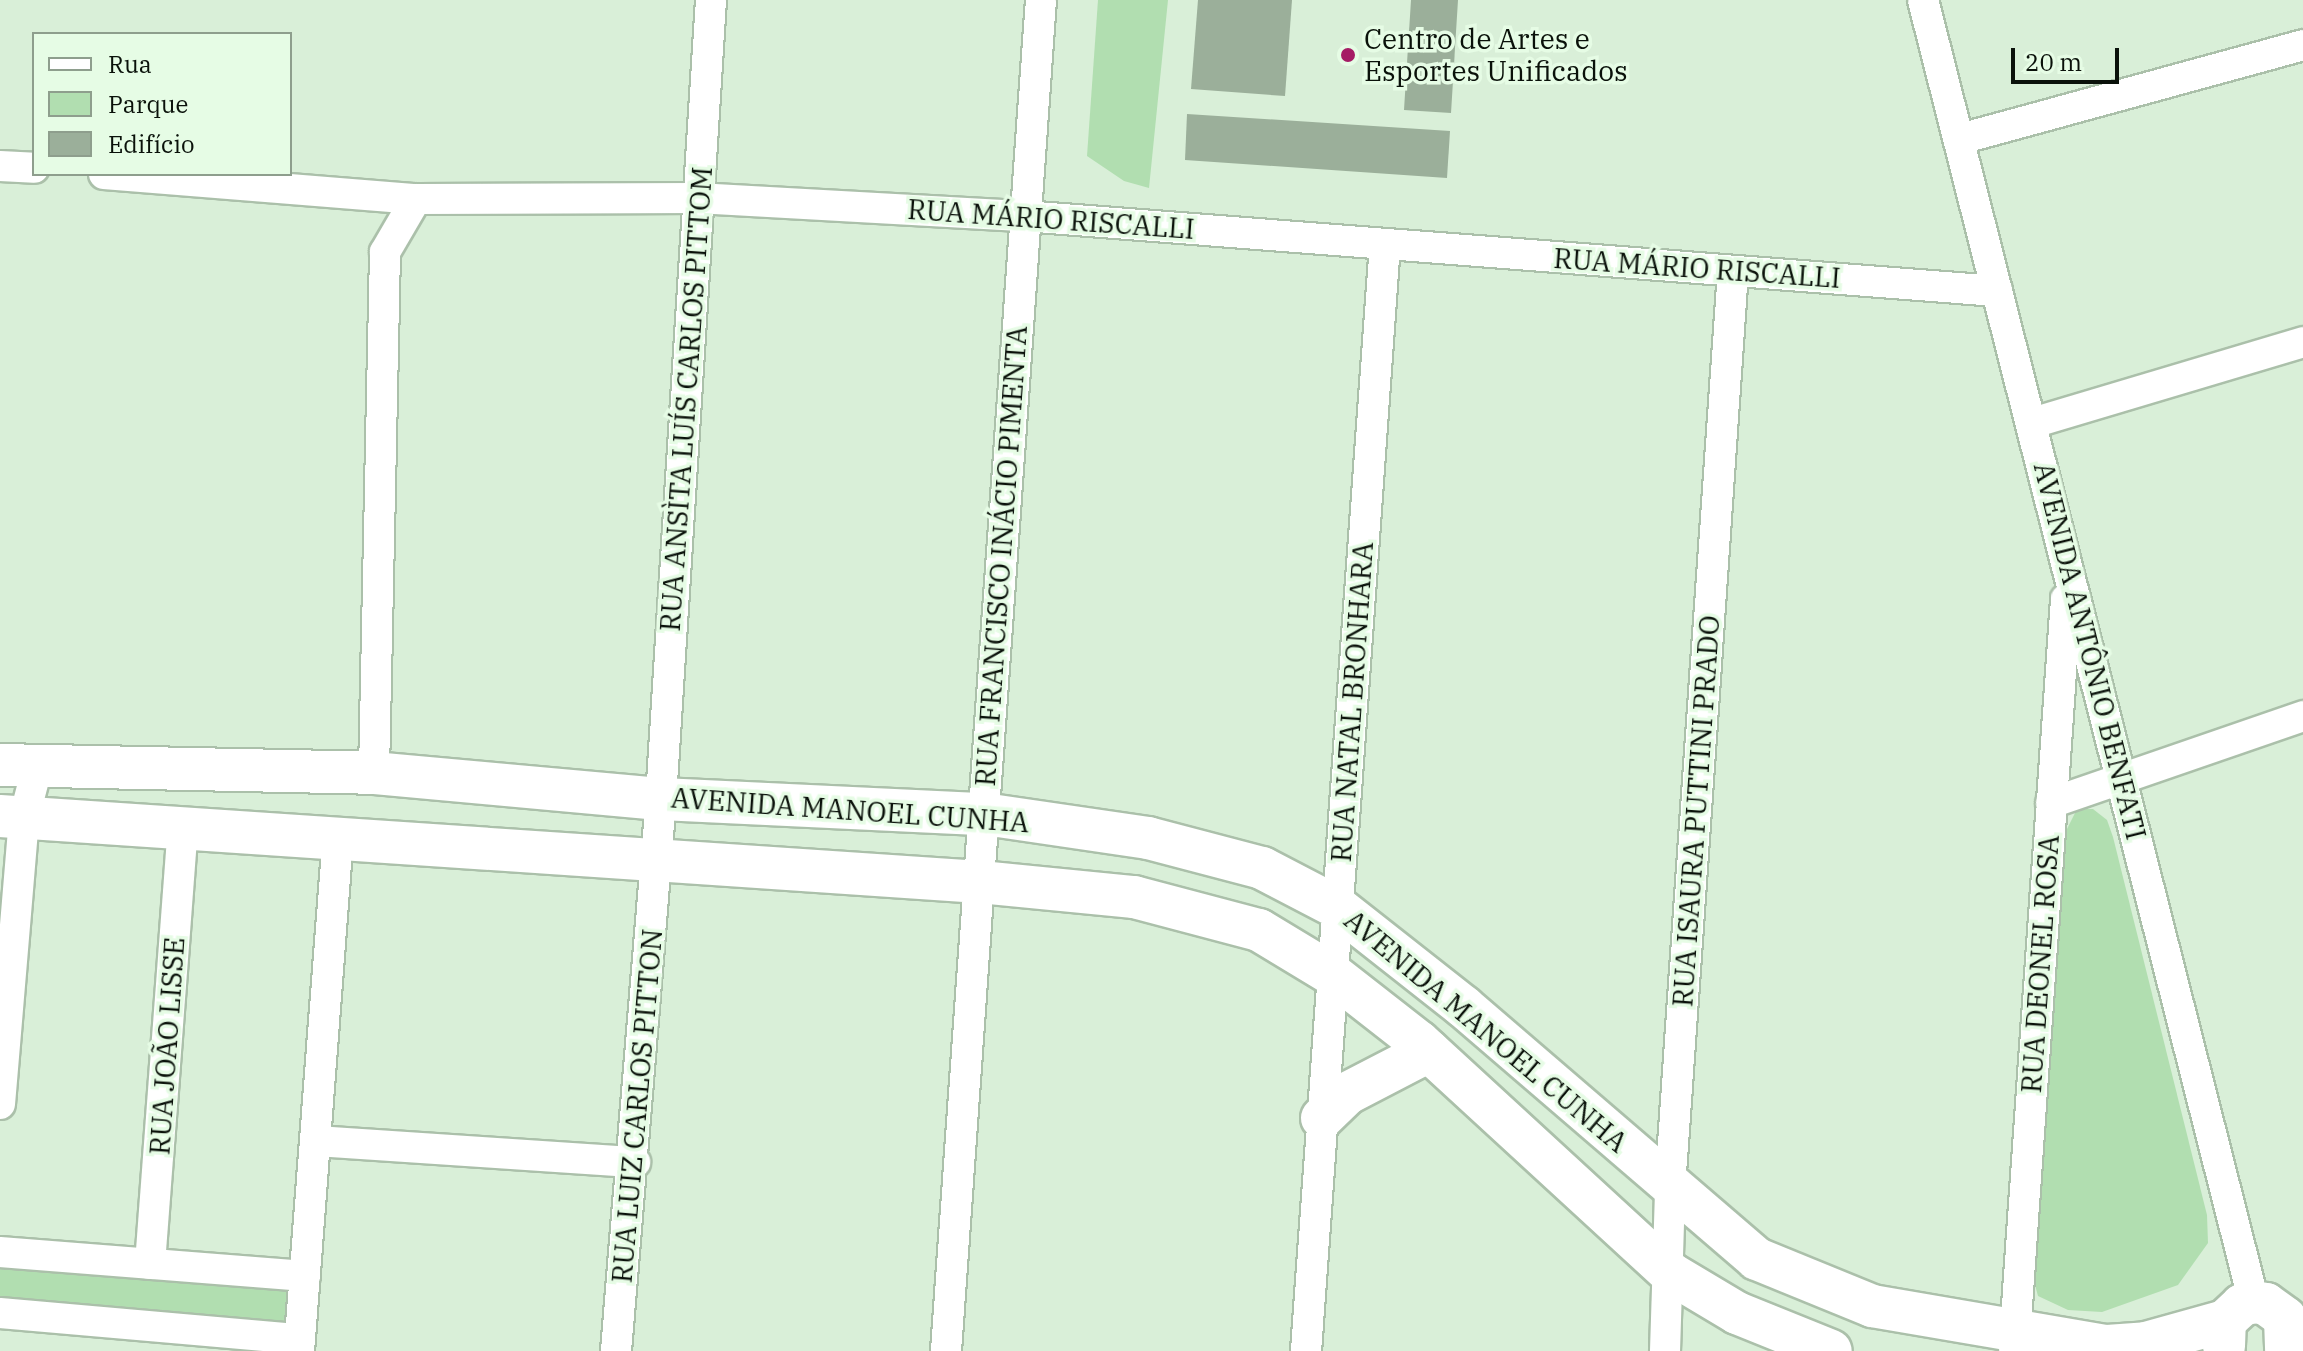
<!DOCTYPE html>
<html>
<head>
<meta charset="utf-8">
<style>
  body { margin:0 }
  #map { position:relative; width:2303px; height:1351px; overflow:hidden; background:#d9efd8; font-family:"IBM Plex Serif",serif }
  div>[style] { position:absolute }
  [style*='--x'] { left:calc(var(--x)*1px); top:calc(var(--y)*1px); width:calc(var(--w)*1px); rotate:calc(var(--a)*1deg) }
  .green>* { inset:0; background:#b1deb0 }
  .building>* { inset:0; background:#9baf9a }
  .roads { filter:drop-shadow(2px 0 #abc0aa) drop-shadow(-2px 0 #abc0aa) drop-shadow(0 2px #abc0aa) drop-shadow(0 -2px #abc0aa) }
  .street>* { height:30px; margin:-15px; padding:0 15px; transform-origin:15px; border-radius:15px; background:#fff }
  .secondary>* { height:42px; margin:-21px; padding:0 21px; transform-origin:21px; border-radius:21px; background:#fff }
  .dots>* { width:22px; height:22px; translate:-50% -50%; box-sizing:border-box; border:4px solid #e6fce5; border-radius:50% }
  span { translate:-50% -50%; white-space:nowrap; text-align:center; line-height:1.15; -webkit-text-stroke:7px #e6fce5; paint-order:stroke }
  .poi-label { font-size:28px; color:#0a110a }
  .left { translate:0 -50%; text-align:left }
  .street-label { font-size:28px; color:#0a110a }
  .legend { position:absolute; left:32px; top:32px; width:260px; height:144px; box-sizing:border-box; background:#e6fce5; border:2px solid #8e9e8d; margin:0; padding:10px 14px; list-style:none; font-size:24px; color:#0a110a }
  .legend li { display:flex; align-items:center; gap:16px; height:40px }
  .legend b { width:40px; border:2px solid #8e9e8d }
  .scale { position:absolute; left:2011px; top:48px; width:108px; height:36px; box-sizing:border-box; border:4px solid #0a110a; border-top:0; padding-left:10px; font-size:24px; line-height:28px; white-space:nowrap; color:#0a110a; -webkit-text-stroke:6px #e6fce5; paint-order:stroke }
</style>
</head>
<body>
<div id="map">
  <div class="green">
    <i style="clip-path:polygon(1098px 0,1168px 0,1149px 188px,1124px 181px,1087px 156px)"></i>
    <i style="clip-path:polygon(2077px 809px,2093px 809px,2107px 820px,2113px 837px,2207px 1215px,2208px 1243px,2178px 1285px,2102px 1312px,2068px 1310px,2038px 1296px,2031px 1270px,2063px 837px)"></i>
    <i style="clip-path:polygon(0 1255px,300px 1280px,294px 1334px,0 1310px)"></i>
  </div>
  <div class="building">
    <i style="clip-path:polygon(1198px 0,1292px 0,1285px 96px,1191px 89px)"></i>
    <i style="clip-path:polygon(1411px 0,1458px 0,1451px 113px,1404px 110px)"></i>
    <i style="clip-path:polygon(1187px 114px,1450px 131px,1447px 178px,1185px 160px)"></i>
  </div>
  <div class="roads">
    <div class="street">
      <i style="--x:1923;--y:0;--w:1343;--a:75.74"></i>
      <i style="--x:1960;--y:139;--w:356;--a:-15.3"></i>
      <i style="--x:0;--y:166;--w:34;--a:3"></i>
      <i style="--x:104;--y:174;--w:313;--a:4.6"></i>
      <i style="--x:416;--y:199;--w:282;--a:-0.2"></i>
      <i style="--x:698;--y:198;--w:326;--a:3.2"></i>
      <i style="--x:1024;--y:216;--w:976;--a:4.41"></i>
      <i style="--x:2032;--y:423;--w:283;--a:-16.6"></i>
      <i style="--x:374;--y:773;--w:521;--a:-88.79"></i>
      <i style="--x:385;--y:252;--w:61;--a:-59.7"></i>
      <i style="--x:2051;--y:803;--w:267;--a:-19"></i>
      <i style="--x:0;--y:1104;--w:287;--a:-85.2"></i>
      <i style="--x:24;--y:818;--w:52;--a:-75.4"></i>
      <i style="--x:316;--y:1141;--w:320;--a:3.8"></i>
      <i style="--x:0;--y:1252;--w:306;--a:4.5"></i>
      <i style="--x:150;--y:1264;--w:436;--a:-85.7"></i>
      <i style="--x:0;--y:1313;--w:300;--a:5"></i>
      <i style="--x:2014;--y:1349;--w:752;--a:-86.03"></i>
      <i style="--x:299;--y:1351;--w:515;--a:-85.66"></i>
      <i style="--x:616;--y:1351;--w:554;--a:-85.34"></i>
      <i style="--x:661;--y:799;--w:801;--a:-86.42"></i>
      <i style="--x:946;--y:1351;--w:1354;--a:-85.98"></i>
      <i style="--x:1306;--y:1351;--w:1110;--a:-85.92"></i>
      <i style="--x:1665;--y:1351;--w:163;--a:-88.2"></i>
      <i style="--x:1670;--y:1188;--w:919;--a:-86.07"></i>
    </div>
    <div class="secondary">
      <i style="--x:0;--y:765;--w:374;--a:1.2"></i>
      <i style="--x:374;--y:773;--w:288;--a:5.2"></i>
      <i style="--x:661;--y:799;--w:323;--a:2.7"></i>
      <i style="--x:984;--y:814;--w:166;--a:8.3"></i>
      <i style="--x:1148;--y:838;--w:118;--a:14.7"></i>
      <i style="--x:1262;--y:868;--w:85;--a:27.5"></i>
      <i style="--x:1337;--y:907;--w:162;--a:38.2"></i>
      <i style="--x:1464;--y:1007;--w:386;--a:40.7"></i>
      <i style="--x:1757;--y:1259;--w:124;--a:22.2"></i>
      <i style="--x:1872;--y:1306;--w:238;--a:9.7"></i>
      <i style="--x:2107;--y:1346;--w:39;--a:-4"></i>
      <i style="--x:2146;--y:1343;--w:82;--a:-15.6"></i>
      <i style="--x:0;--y:816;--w:982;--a:3.85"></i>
      <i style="--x:980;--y:882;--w:155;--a:5.6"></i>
      <i style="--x:1134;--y:897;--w:129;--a:14.8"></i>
      <i style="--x:1259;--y:930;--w:85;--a:31.1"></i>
      <i style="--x:1332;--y:974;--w:110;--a:38"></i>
      <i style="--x:1419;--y:1042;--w:341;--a:42.6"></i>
      <i style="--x:1670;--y:1273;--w:78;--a:30.8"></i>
      <i style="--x:1737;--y:1313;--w:101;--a:22"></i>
      <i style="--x:1322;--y:1118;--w:36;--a:-44"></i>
      <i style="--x:1348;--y:1093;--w:91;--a:-27.4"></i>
      <i style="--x:2224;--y:1346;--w:25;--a:-88"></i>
      <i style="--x:2225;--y:1321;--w:23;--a:-43"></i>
      <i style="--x:2242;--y:1305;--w:12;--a:-14"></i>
      <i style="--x:2254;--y:1302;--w:12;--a:9"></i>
      <i style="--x:2266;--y:1304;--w:24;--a:36"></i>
      <i style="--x:2285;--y:1318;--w:33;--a:88"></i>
    </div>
  </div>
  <div class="dots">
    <i style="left:1348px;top:55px;background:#a51c65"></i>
  </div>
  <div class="poi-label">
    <span class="left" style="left:1364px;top:55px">Centro de Artes e<br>Esportes Unificados</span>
  </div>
  <div class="street-label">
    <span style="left:1051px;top:219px;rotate:4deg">RUA MÁRIO RISCALLI</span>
    <span style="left:1697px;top:268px;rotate:4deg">RUA MÁRIO RISCALLI</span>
    <span style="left:686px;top:399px;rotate:-86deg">RUA ANSÌTA LUÍS CARLOS PITTOM</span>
    <span style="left:1001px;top:556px;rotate:-86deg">RUA FRANCISCO INÁCIO PIMENTA</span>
    <span style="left:2090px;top:651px;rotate:76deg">AVENIDA ANTÔNIO BENFATI</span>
    <span style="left:1352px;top:702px;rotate:-86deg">RUA NATAL BRONHARA</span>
    <span style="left:850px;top:810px;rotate:4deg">AVENIDA MANOEL CUNHA</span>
    <span style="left:1696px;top:811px;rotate:-86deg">RUA ISAURA PUTTINI PRADO</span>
    <span style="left:2040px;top:964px;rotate:-86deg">RUA DEONEL ROSA</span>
    <span style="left:1486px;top:1031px;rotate:40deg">AVENIDA MANOEL CUNHA</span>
    <span style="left:167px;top:1046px;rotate:-86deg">RUA JOÃO LISSE</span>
    <span style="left:637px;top:1106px;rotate:-85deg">RUA LUIZ CARLOS PITTON</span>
  </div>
  <ul class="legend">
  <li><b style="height:10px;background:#fff"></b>Rua</li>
  <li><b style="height:22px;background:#b1deb0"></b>Parque</li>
  <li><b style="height:22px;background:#9baf9a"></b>Edifício</li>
  </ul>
  <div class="scale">20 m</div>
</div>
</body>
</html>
